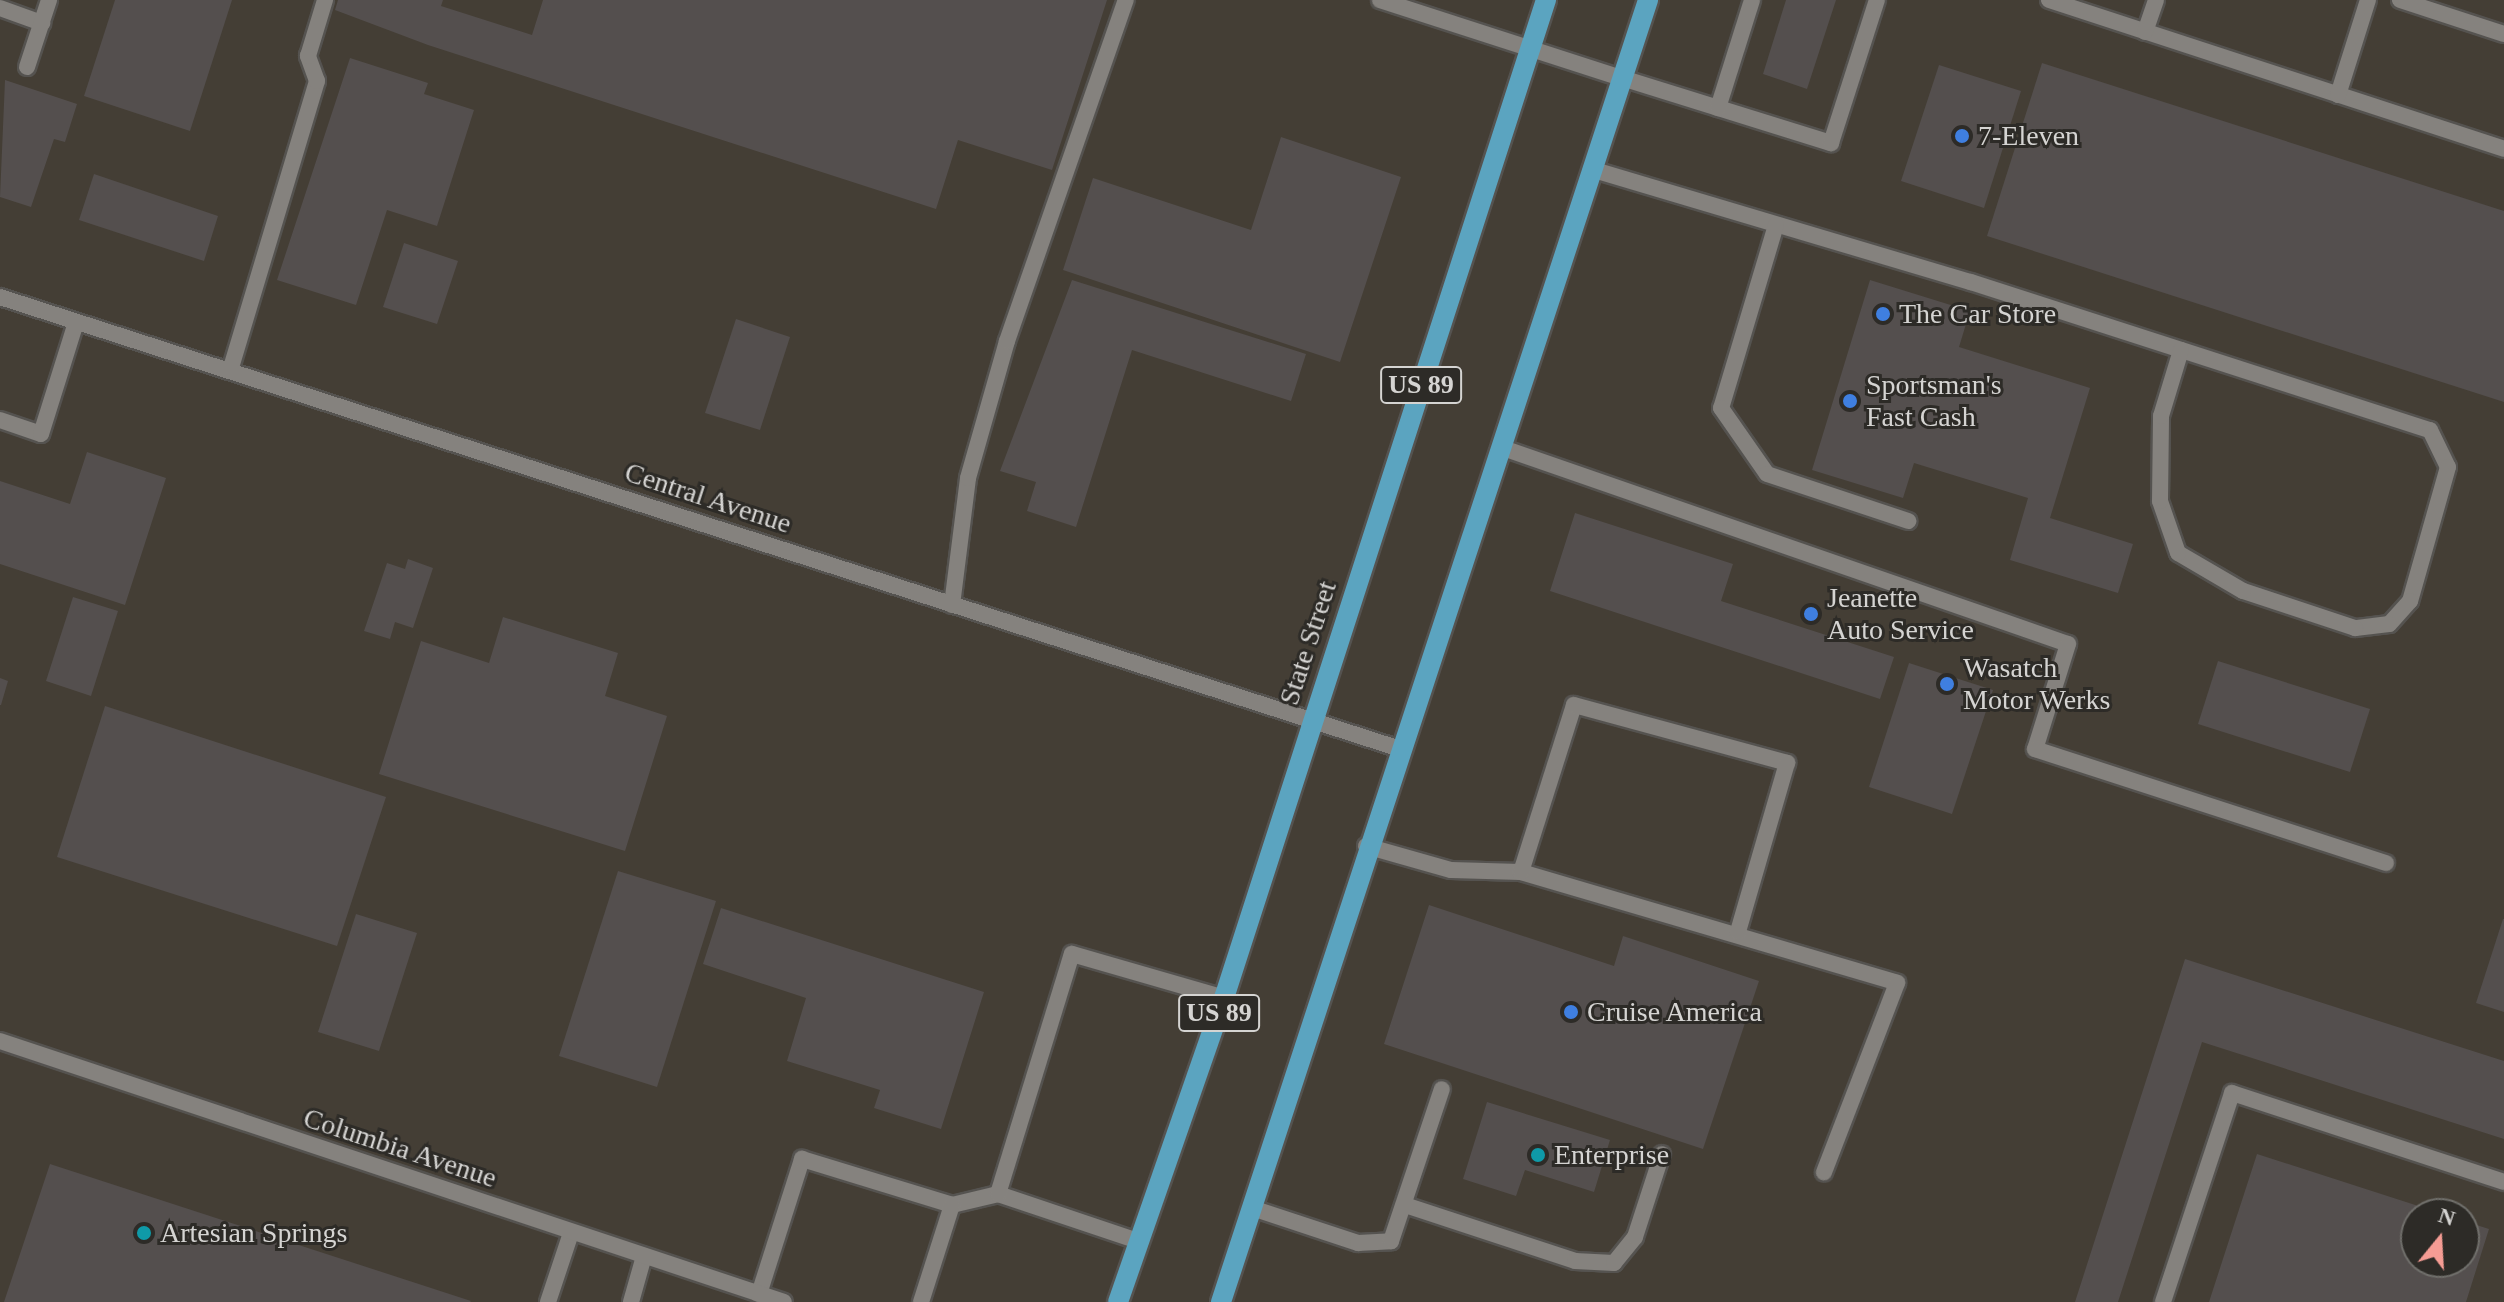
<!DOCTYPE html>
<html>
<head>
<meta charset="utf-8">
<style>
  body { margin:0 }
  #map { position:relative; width:2504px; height:1302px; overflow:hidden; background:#373531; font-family:Georgia,serif }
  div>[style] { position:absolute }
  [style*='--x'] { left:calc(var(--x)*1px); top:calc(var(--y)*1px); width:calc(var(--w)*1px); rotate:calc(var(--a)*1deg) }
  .built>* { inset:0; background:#443e35 }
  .building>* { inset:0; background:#544f4e }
  .roads { filter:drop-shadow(2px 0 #555350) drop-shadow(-2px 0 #555350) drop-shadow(0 2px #555350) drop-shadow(0 -2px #555350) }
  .lane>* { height:16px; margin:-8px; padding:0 8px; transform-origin:8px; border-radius:8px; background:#85827e }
  .street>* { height:16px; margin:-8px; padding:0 8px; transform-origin:8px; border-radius:8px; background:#85827e }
  .primary>* { height:20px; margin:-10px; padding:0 10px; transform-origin:10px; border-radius:10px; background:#5ba4c0 }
  .dots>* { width:22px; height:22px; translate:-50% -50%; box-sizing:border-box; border:4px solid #2d2b27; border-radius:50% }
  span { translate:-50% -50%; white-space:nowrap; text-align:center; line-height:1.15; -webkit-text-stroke:6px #2d2b27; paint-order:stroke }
  .shield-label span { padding:2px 6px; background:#2d2b27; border:2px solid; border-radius:6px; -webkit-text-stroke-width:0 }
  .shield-label { font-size:26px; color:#d5d4d2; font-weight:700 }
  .poi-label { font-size:28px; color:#d5d4d2 }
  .left { translate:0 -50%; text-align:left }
  .street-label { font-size:28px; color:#d5d4d2 }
  .north { position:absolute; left:2400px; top:1198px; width:80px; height:80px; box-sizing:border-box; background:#2d2b27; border:2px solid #706f6b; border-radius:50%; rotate:18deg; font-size:22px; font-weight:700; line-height:32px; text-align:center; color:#d5d4d2 }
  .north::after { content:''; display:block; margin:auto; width:28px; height:36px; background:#f59c94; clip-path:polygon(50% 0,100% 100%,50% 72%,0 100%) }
</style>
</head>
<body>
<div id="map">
  <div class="built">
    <i style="clip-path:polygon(evenodd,0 0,2504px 0,2504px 1302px,0 1302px,0 0,2416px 1214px,2464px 1214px,2464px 1262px,2416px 1262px,2416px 1214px)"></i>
  </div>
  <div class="building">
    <i style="clip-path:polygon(115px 0,232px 0,190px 131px,84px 96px)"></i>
    <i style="clip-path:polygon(338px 0,443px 0,441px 6px,532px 35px,543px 0,1107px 0,1052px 170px,958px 140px,936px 209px,428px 45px,335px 10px)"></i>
    <i style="clip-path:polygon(1786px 0,1836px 0,1807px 89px,1763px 74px)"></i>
    <i style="clip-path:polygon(350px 58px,428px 83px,424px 94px,474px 110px,437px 226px,387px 210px,356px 305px,277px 280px)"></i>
    <i style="clip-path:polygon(2042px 63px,2504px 211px,2504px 402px,1987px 236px)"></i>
    <i style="clip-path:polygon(1939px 65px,2021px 91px,1984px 208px,1901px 181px)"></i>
    <i style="clip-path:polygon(5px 80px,77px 104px,65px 142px,54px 139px,31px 207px,0 197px)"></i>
    <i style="clip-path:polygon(1281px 137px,1401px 177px,1340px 362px,1063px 270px,1093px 178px,1251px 230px)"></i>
    <i style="clip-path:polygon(94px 174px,218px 216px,204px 261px,79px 220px)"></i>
    <i style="clip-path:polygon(404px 243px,458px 261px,437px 324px,383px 307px)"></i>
    <i style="clip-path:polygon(1072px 280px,1306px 354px,1291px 401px,1132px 350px,1076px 527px,1027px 511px,1036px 482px,1000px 471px)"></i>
    <i style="clip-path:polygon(1870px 280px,1970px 311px,1959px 347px,2090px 388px,2050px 518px,2133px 544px,2118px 593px,2010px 560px,2028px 498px,1914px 463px,1903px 498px,1812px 470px)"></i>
    <i style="clip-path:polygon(736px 319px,790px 337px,760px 430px,705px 413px)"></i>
    <i style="clip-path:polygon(87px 452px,166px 478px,125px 605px,0 564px,0 481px,70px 504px)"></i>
    <i style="clip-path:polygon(1575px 513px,1733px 564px,1721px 601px,1894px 657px,1880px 699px,1550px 591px)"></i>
    <i style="clip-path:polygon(408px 559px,433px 568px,413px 628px,395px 622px,390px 639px,364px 631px,387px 563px,405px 569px)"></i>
    <i style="clip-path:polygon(73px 597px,118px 611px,91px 696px,46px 681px)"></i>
    <i style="clip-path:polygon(503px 617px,618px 653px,605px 696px,667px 716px,625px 851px,379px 774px,421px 641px,489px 663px)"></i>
    <i style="clip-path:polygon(2218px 661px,2370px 709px,2350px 772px,2198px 724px)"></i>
    <i style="clip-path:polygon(1909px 663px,1993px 690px,1952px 814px,1869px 787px)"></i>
    <i style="clip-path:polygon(0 678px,8px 681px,1px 705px,0 705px)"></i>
    <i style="clip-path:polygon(105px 706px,386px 797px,337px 946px,57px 857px)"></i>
    <i style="clip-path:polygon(618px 871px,716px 901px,657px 1087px,559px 1056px)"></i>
    <i style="clip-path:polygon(1429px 905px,1614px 966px,1623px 936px,1759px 981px,1703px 1149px,1384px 1044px)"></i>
    <i style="clip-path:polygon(721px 908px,984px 992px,941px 1129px,874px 1108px,880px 1090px,787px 1061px,806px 998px,703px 964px)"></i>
    <i style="clip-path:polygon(356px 914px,417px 933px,379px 1051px,318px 1032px)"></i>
    <i style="clip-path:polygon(2503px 919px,2504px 919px,2504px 1012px,2476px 1003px)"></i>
    <i style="clip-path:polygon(2185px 959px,2504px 1061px,2504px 1139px,2202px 1042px,2118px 1302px,2075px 1302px)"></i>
    <i style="clip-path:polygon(1487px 1102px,1610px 1140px,1594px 1192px,1525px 1170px,1516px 1196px,1463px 1179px)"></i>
    <i style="clip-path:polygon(2257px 1154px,2440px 1213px,2416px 1214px,2416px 1262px,2464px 1262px,2464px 1221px,2489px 1229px,2466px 1302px,2209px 1302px)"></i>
    <i style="clip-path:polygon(50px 1164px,471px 1301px,470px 1302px,4px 1302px)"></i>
  </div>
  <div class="roads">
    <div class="lane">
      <i style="--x:2049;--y:0;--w:479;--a:18.1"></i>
      <i style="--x:0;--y:8;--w:45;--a:19.7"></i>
      <i style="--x:2145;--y:32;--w:34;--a:-71"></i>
      <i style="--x:27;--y:67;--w:71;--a:-71.8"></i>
      <i style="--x:1622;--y:78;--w:219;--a:17.3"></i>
      <i style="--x:1831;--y:143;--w:150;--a:-72.2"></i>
      <i style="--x:2338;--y:95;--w:100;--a:-72.5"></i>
      <i style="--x:1718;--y:108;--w:113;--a:-72.5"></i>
      <i style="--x:1591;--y:169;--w:396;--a:16.6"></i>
      <i style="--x:1971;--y:282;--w:482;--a:17.9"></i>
      <i style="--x:2430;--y:430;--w:41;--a:64.1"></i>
      <i style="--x:2448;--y:467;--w:139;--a:105.8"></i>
      <i style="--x:2410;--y:601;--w:31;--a:132"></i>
      <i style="--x:2389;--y:624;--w:34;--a:173"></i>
      <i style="--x:2355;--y:628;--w:118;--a:-161.7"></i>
      <i style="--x:2243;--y:591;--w:75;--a:-149.7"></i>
      <i style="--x:2178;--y:553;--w:55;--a:-109.1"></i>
      <i style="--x:2160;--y:501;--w:85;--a:-89.3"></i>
      <i style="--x:2161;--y:416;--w:69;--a:-73.1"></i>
      <i style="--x:1776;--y:225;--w:191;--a:106.7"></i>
      <i style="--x:1721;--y:408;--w:80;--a:55.1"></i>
      <i style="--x:1767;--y:474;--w:149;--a:18.4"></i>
      <i style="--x:230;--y:371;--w:303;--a:-73.3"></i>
      <i style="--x:317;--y:81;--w:27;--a:-110"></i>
      <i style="--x:308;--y:56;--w:59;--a:-73.1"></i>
      <i style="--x:0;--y:420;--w:43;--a:18.9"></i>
      <i style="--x:41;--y:434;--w:117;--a:-72.6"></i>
      <i style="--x:1500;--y:447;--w:601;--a:19.13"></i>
      <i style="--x:2068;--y:644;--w:110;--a:107.4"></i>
      <i style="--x:2035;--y:749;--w:369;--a:18"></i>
      <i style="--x:952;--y:605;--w:128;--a:-82.8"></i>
      <i style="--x:968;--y:478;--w:142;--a:-74.1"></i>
      <i style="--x:1007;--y:341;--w:361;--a:-70.8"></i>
      <i style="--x:1366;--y:846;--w:88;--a:15.8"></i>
      <i style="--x:1451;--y:870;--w:70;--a:1.6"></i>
      <i style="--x:1521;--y:872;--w:392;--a:16.4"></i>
      <i style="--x:1897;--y:983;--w:203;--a:111.1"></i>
      <i style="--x:1521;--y:872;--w:175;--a:-72.4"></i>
      <i style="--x:1574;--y:705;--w:221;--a:15.2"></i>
      <i style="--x:1787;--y:763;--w:176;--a:106.2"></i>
      <i style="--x:952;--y:1205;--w:47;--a:-13.4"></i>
      <i style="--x:1405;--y:1205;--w:179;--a:18.2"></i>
      <i style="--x:1575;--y:1261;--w:39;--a:3"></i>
      <i style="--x:1614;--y:1263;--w:33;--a:-51"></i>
      <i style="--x:1635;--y:1237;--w:87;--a:-72"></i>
      <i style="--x:1252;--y:1208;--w:112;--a:18.3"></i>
      <i style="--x:1358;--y:1243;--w:33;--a:-3"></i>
      <i style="--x:1391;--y:1241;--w:160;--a:-71.5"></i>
      <i style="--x:1138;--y:1241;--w:148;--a:-161.4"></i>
      <i style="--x:998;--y:1194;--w:251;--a:-72.9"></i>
      <i style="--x:1072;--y:954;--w:158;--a:16.1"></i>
      <i style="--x:759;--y:1294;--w:142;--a:-72.3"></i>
      <i style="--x:802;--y:1159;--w:157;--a:17"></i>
      <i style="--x:952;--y:1205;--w:102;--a:107.7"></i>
      <i style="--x:548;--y:1302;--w:73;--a:-71.6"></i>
      <i style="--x:631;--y:1302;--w:48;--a:-74.2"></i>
      <i style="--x:2163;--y:1302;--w:220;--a:-71.7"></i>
      <i style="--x:2232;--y:1093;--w:286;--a:18.1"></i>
    </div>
    <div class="street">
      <i style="--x:1380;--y:0;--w:254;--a:17.9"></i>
      <i style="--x:2400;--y:0;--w:109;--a:18.1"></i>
      <i style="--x:0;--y:297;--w:1471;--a:17.89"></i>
      <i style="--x:0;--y:1041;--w:826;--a:18.41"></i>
    </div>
    <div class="primary">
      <i style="--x:1118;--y:1302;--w:322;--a:-70.8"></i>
      <i style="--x:1224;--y:998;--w:1049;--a:-72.12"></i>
      <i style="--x:1221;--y:1302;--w:1370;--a:-71.84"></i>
    </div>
  </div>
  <div class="dots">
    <i style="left:1962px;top:136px;background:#3f7fe0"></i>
    <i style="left:1883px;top:314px;background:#3f7fe0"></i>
    <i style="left:1850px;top:401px;background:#3f7fe0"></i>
    <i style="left:1811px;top:614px;background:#3f7fe0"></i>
    <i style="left:1947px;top:684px;background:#3f7fe0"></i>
    <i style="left:1571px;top:1012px;background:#3f7fe0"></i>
    <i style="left:1538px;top:1155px;background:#0f9aa8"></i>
    <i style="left:144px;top:1233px;background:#0f9aa8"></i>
  </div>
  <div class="shield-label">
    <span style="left:1421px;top:385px">US 89</span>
    <span style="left:1219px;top:1013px">US 89</span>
  </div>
  <div class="poi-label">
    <span class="left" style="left:1978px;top:136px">7-Eleven</span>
    <span class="left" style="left:1899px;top:314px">The Car Store</span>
    <span class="left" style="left:1866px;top:401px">Sportsman's<br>Fast Cash</span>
    <span class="left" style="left:1827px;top:614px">Jeanette<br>Auto Service</span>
    <span class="left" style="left:1963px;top:684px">Wasatch<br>Motor Werks</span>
    <span class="left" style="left:1587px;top:1012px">Cruise America</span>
    <span class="left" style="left:1554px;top:1155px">Enterprise</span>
    <span class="left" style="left:160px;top:1233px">Artesian Springs</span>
  </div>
  <div class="street-label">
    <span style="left:708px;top:498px;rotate:18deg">Central Avenue</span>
    <span style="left:1308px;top:643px;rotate:-72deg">State Street</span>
    <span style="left:400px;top:1148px;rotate:18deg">Columbia Avenue</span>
  </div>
  <div class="north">N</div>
</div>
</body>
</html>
